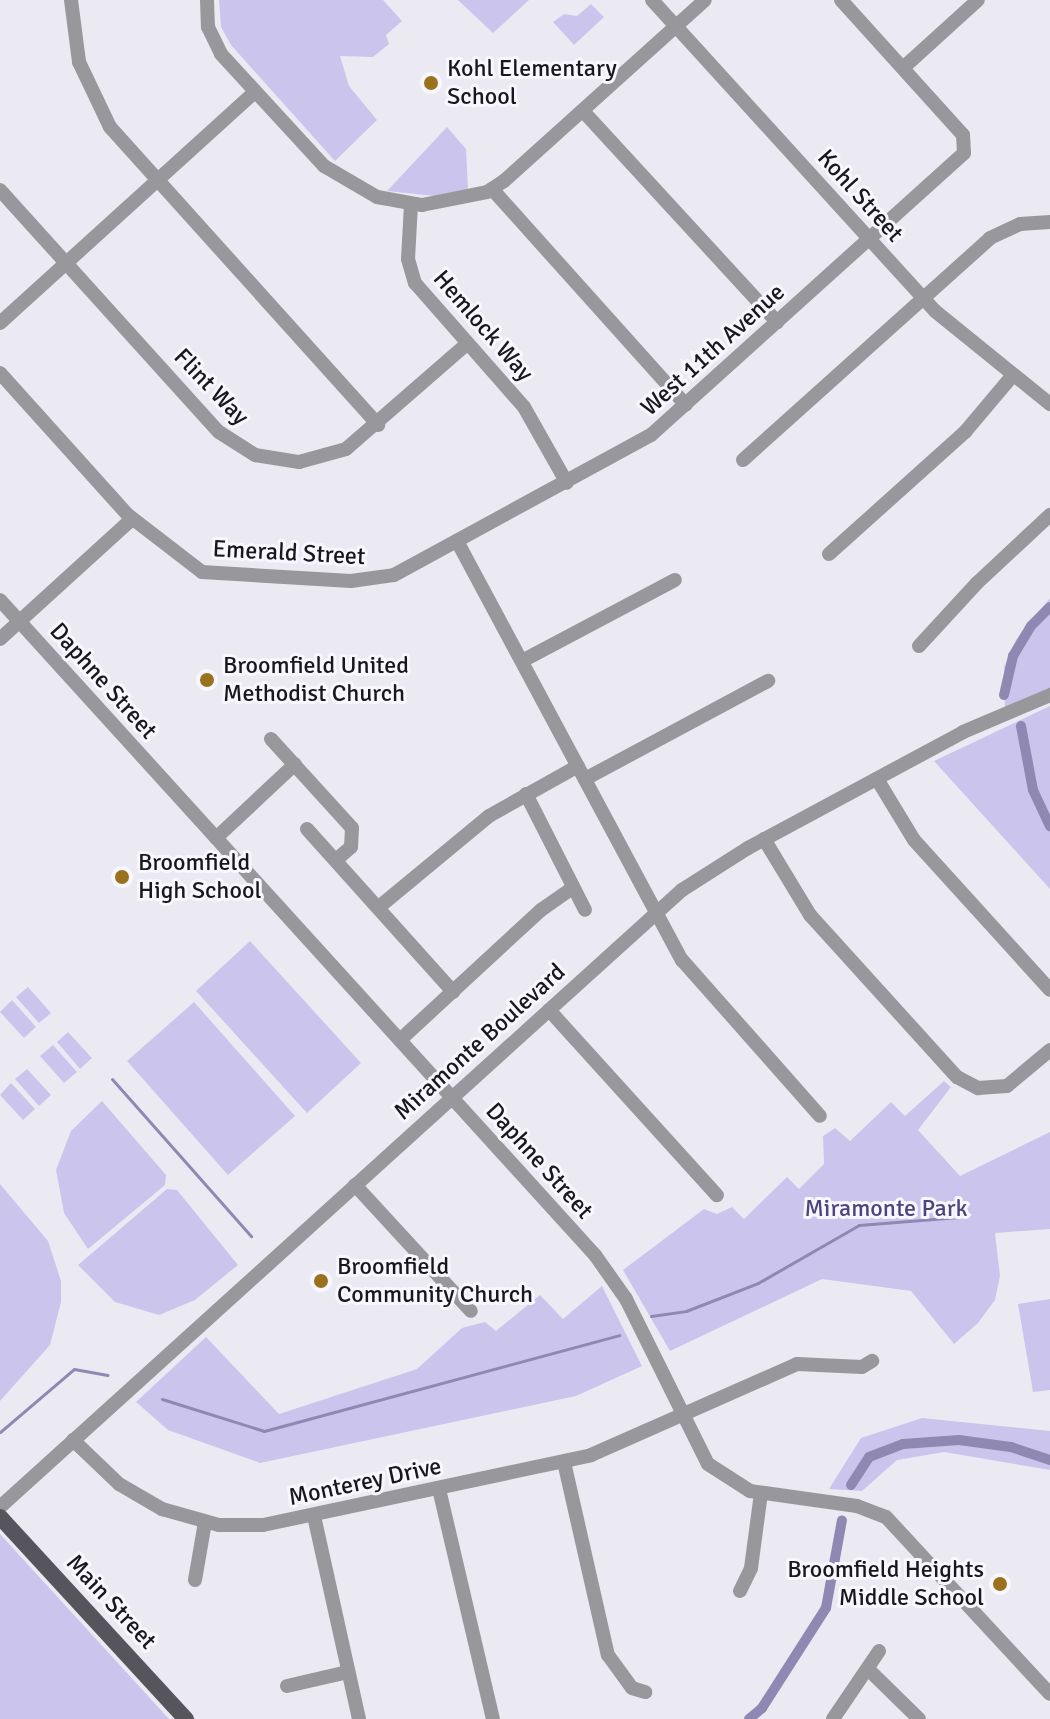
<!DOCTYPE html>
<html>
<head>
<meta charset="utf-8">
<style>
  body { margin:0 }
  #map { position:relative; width:1050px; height:1719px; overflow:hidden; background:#ebeaf3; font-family:Signika,sans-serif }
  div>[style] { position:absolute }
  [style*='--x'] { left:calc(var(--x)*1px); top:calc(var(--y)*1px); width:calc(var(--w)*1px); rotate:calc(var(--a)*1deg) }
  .green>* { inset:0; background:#cbc5ed }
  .stream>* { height:3px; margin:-1.5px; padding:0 1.5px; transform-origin:1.5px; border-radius:1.5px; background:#8f88b3 }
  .canal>* { height:10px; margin:-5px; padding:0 5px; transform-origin:5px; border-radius:5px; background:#8f88b3 }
  .minor>* { height:14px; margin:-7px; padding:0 7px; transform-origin:7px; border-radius:7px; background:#98989c }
  .major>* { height:16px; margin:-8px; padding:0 8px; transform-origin:8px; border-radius:8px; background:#55555b }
  .dots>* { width:22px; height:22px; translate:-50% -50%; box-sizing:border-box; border:4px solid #f8f7ff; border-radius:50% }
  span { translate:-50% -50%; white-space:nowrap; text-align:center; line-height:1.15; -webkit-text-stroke:6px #f8f7ff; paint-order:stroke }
  .poi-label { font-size:24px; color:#18171b }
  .left { translate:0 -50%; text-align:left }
  .right { translate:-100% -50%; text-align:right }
  .street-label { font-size:24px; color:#18171b }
  .park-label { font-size:24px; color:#4f437c }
</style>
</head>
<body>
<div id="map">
  <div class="green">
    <i style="clip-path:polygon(219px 0,383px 0,402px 21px,386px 35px,389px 44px,373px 57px,340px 56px,349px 86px,377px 120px,335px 161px,231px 45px,221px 27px)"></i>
    <i style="clip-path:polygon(458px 0,529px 0,493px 33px)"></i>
    <i style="clip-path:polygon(591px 4px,604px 17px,574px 45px,553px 22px,564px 14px,577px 16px)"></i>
    <i style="clip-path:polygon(447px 127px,466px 149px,468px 189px,435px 196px,387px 191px)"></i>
    <i style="clip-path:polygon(1050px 598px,1050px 695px,1005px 713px,1004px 667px,1016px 640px)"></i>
    <i style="clip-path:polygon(1050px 706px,1050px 889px,934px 761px)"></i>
    <i style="clip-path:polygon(250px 941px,361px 1063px,307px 1113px,196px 991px)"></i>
    <i style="clip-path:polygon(28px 987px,51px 1013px,39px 1023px,16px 997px)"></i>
    <i style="clip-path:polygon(12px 1000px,36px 1027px,24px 1038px,0 1012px)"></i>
    <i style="clip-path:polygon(194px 1002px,295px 1116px,228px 1175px,127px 1061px)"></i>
    <i style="clip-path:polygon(68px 1032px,92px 1058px,80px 1069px,57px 1042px)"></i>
    <i style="clip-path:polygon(53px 1045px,77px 1072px,64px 1083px,40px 1056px)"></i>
    <i style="clip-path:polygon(27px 1069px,51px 1095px,39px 1106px,15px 1079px)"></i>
    <i style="clip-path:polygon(944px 1081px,951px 1087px,918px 1130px,960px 1176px,1050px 1132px,1050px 1229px,995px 1233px,1000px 1276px,995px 1300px,978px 1323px,954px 1344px,911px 1291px,822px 1279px,670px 1351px,623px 1270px,704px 1209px,717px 1214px,732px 1207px,744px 1219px,787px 1177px,799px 1189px,824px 1164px,823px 1136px,835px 1128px,850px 1141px,891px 1102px,905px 1116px)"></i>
    <i style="clip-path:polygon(11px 1083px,35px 1109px,23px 1120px,0 1095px)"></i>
    <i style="clip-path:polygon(102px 1101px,166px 1175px,165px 1185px,88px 1249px,64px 1213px,56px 1170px,71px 1131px)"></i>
    <i style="clip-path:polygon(0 1184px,48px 1241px,61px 1281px,61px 1302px,50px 1345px,0 1401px)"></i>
    <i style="clip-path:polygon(167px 1189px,177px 1190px,238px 1265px,195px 1300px,159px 1315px,115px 1302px,78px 1265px)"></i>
    <i style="clip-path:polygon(602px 1286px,642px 1366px,576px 1396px,260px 1463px,168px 1430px,136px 1402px,206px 1337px,279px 1414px,417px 1369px,462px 1328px,485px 1322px,496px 1331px,540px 1295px,563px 1319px)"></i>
    <i style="clip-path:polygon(1050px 1299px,1050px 1390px,1033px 1392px,1018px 1304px)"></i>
    <i style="clip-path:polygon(922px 1418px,1050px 1431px,1050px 1470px,944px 1452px,897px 1460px,862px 1491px,829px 1489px,861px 1438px)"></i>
    <i style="clip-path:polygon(0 1534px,169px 1719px,0 1719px)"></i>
  </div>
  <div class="stream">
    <i style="--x:112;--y:1079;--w:210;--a:48.5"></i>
    <i style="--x:651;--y:1316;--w:35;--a:-8"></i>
    <i style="--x:686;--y:1311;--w:77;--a:-21.3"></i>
    <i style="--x:758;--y:1283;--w:116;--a:-29.9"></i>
    <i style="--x:859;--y:1225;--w:100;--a:-4.6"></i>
    <i style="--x:162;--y:1399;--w:107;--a:17.4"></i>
    <i style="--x:264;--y:1431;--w:368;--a:-15.1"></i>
    <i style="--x:0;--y:1432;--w:97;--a:-40.4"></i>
    <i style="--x:74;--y:1369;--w:34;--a:10"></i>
  </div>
  <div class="canal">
    <i style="--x:1004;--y:695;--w:40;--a:-77"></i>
    <i style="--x:1013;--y:656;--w:35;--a:-59"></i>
    <i style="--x:1031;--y:626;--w:27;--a:-45"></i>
    <i style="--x:1021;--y:726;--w:65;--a:79.4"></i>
    <i style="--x:1033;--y:790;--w:40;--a:65"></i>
    <i style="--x:851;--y:1485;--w:33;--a:-57"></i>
    <i style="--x:869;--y:1457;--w:36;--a:-21"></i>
    <i style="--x:903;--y:1444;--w:56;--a:-4.1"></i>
    <i style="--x:959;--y:1440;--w:52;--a:7.7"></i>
    <i style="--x:1011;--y:1447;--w:41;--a:18.4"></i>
    <i style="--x:749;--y:1719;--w:17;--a:-40"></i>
    <i style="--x:762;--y:1708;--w:119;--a:-57.4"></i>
    <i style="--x:826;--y:1608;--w:89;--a:-79.7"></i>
  </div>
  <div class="minor">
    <i style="--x:71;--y:0;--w:63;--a:82.6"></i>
    <i style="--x:79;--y:62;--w:72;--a:64.5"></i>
    <i style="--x:110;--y:127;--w:401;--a:48"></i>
    <i style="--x:207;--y:0;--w:27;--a:88"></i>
    <i style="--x:208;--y:27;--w:30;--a:64"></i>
    <i style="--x:221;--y:54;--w:152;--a:47.4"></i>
    <i style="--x:324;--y:166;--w:61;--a:30.3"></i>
    <i style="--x:377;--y:197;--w:46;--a:10.1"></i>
    <i style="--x:422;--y:205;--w:66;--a:-11.3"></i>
    <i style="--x:487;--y:192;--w:20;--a:-33"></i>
    <i style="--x:504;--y:181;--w:270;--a:-42"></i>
    <i style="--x:652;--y:0;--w:420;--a:47.7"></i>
    <i style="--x:935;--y:311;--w:148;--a:39"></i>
    <i style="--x:903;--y:68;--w:101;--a:-42.2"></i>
    <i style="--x:583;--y:111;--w:287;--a:47.4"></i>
    <i style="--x:492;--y:189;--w:290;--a:48.1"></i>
    <i style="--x:0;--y:190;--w:326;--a:47.9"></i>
    <i style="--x:219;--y:432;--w:43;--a:32.6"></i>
    <i style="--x:255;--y:455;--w:45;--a:9"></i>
    <i style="--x:299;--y:462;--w:49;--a:-15.5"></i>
    <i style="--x:346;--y:449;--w:160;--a:-41"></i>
    <i style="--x:411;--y:204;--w:55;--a:93.1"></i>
    <i style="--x:408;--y:259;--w:25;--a:74"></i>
    <i style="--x:415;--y:283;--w:165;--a:48.7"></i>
    <i style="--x:524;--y:407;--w:87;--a:60.5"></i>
    <i style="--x:0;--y:323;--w:344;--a:-42.2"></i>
    <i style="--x:0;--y:373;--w:191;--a:48"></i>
    <i style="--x:128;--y:515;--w:93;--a:37.6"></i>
    <i style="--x:202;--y:572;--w:149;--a:3.5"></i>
    <i style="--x:351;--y:581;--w:43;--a:-7.9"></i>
    <i style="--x:394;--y:575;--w:293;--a:-28.6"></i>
    <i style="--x:651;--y:435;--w:421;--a:-42"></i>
    <i style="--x:964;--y:153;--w:18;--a:-93"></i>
    <i style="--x:963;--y:135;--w:182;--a:-132.1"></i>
    <i style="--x:743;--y:460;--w:332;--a:-41.9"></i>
    <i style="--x:990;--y:238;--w:33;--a:-25"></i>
    <i style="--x:1020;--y:224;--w:30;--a:-4"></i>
    <i style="--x:457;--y:541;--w:476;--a:61.8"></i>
    <i style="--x:682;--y:960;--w:208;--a:48.5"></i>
    <i style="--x:829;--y:554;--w:183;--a:-41.9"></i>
    <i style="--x:965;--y:432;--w:75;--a:-49.9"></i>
    <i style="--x:0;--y:600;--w:885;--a:47.75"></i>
    <i style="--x:595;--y:1255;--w:54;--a:54.8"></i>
    <i style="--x:626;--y:1299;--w:184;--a:63.6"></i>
    <i style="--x:708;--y:1464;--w:50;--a:32.7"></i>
    <i style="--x:750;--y:1491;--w:108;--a:8"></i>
    <i style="--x:857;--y:1506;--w:31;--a:21"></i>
    <i style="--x:886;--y:1517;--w:241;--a:47.2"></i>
    <i style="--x:0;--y:639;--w:178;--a:-42.3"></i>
    <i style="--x:919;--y:646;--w:86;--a:-47.4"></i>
    <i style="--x:977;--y:583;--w:100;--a:-43"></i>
    <i style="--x:522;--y:661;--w:173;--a:-27.9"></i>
    <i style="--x:271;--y:739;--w:120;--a:47.7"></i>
    <i style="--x:352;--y:828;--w:19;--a:93"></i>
    <i style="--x:351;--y:847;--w:20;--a:139"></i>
    <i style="--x:585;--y:779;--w:208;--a:-28.2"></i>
    <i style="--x:877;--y:779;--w:71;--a:58.8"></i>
    <i style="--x:914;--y:840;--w:202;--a:47.8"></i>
    <i style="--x:526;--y:794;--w:130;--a:63"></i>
    <i style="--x:307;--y:829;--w:219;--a:48.1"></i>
    <i style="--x:216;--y:838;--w:108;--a:-43.1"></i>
    <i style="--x:764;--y:839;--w:89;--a:58.8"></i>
    <i style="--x:810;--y:915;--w:219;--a:47.8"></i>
    <i style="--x:957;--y:1077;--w:24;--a:28"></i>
    <i style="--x:978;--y:1088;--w:29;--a:-4"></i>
    <i style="--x:1007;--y:1086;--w:56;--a:-39.9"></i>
    <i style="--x:379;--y:907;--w:143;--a:-39.6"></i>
    <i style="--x:489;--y:816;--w:102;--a:-29.3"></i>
    <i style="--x:549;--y:1010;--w:250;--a:47.8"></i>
    <i style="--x:400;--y:1040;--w:192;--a:-42.7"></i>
    <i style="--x:541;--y:910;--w:39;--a:-35"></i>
    <i style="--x:355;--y:1185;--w:171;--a:47.4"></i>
    <i style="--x:73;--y:1440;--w:64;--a:43.7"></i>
    <i style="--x:119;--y:1484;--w:50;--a:30.2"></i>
    <i style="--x:162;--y:1509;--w:59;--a:15.7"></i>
    <i style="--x:219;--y:1525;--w:44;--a:0"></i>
    <i style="--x:263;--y:1525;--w:335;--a:-12"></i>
    <i style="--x:591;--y:1455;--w:225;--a:-23.8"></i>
    <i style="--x:797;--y:1364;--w:65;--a:2.6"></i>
    <i style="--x:862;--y:1367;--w:12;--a:-31"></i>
    <i style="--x:564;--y:1462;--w:198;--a:77.2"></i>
    <i style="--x:608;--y:1655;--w:41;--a:54"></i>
    <i style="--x:632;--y:1688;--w:14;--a:17"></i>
    <i style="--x:439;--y:1489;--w:236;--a:76.8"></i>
    <i style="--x:0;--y:1507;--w:920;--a:-42.14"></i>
    <i style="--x:682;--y:890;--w:78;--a:-32.5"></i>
    <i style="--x:748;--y:848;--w:244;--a:-28.3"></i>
    <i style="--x:963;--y:732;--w:95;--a:-23"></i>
    <i style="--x:314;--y:1516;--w:208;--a:77.5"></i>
    <i style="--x:195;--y:1580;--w:59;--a:-80.2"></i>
    <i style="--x:740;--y:1591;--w:25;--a:-64"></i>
    <i style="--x:751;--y:1568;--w:76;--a:-82.4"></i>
    <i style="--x:869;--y:1670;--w:70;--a:44.4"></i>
    <i style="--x:287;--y:1686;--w:63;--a:-12.9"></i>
    <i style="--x:833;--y:1719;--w:82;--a:-55.9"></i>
  </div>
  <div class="major">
    <i style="--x:0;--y:1517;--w:275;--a:47.4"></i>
  </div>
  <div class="dots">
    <i style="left:431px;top:83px;background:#9a721e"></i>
    <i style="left:207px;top:680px;background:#9a721e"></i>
    <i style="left:122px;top:877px;background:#9a721e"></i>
    <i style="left:321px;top:1281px;background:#9a721e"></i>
    <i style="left:1000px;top:1584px;background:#9a721e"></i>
  </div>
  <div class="poi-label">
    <span class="left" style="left:447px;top:83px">Kohl Elementary<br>School</span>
    <span class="left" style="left:223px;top:680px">Broomfield United<br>Methodist Church</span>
    <span class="left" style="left:138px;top:877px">Broomfield<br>High School</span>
    <span class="left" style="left:337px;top:1281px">Broomfield<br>Community Church</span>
    <span class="right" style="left:984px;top:1584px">Broomfield Heights<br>Middle School</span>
  </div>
  <div class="street-label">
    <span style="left:860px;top:196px;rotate:48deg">Kohl Street</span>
    <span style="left:483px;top:326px;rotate:49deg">Hemlock Way</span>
    <span style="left:713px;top:350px;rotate:-42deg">West 11th Avenue</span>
    <span style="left:211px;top:387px;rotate:46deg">Flint Way</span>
    <span style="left:289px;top:553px;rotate:3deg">Emerald Street</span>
    <span style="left:103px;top:681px;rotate:48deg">Daphne Street</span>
    <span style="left:480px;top:1042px;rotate:-42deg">Miramonte Boulevard</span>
    <span style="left:539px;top:1161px;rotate:48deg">Daphne Street</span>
    <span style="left:365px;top:1482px;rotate:-12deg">Monterey Drive</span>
    <span style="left:111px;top:1602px;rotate:47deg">Main Street</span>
  </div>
  <div class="park-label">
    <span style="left:886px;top:1209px">Miramonte Park</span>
  </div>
</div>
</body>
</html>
